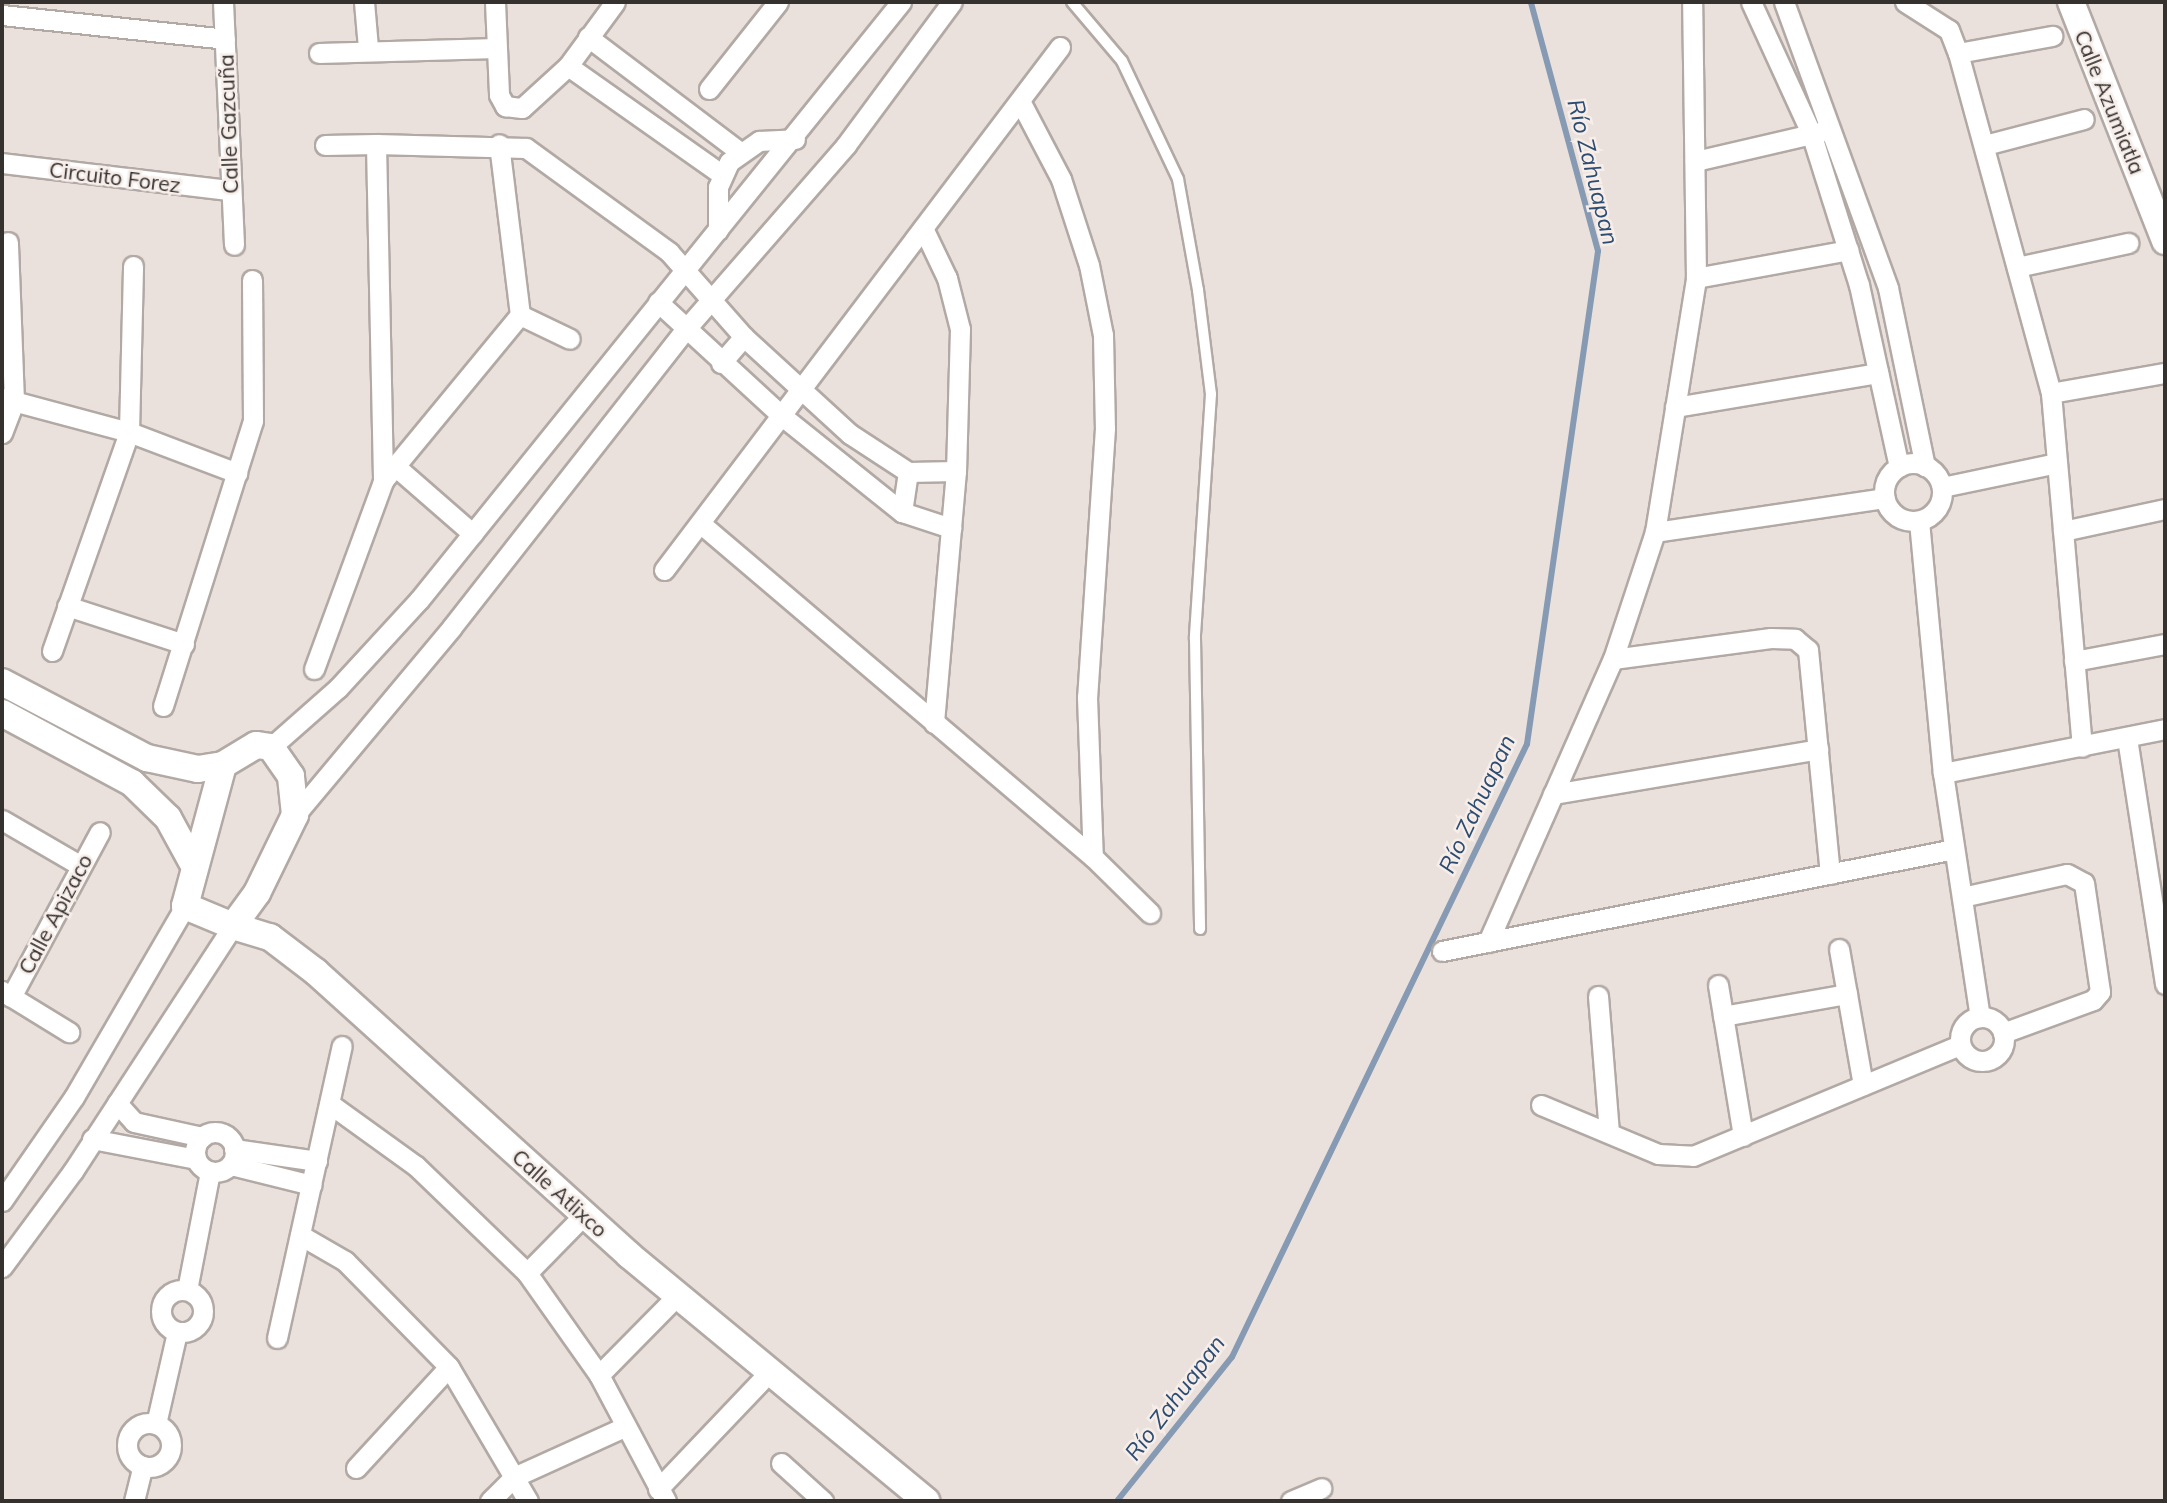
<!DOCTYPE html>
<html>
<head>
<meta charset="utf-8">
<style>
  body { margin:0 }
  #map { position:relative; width:2167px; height:1503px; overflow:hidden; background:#eae1dc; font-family:Mulish,sans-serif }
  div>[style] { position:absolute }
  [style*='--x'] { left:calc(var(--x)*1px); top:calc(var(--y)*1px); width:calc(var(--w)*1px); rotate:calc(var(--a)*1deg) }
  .stream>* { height:6px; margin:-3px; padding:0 3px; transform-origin:3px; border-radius:3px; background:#869ab3 }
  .roads { filter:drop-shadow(2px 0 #b2a9a5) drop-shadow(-2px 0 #b2a9a5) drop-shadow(0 2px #b2a9a5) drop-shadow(0 -2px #b2a9a5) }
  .lane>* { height:10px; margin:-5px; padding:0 5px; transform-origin:5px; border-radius:5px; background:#fff }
  .street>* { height:19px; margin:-9.5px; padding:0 9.5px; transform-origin:9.5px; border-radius:9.5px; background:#fff }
  .street>.ring { margin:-9.5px; padding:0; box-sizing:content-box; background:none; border:19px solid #fff; border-radius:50% }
  .secondary>* { height:26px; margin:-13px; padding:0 13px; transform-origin:13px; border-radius:13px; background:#fff }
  span { translate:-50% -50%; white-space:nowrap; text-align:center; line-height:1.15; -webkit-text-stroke:5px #f7eeea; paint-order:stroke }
  .street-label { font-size:21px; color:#34312f }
  .water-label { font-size:23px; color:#2c4c71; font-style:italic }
  .frame { position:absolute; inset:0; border:4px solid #34312f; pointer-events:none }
</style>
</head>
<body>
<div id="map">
  <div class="stream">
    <i style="--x:1117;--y:1501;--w:184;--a:-51.4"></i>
    <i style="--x:1232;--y:1357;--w:680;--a:-64.3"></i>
    <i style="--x:1527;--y:744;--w:498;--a:-81.8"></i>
    <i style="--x:1598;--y:251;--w:258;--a:-105.1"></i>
  </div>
  <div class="roads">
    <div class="lane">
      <i style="--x:1072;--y:2;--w:77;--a:49.7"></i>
      <i style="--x:1122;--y:61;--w:131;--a:64.6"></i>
      <i style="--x:1178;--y:179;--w:113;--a:79.8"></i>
      <i style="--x:1198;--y:290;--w:105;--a:82.9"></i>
      <i style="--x:1211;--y:394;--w:245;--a:93.8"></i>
      <i style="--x:1195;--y:638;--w:291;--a:89"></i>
    </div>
    <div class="street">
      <i style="--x:223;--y:2;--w:243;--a:87.4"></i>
      <i style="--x:364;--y:2;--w:46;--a:85"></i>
      <i style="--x:495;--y:2;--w:93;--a:87.5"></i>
      <i style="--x:499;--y:95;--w:13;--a:61"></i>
      <i style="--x:505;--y:106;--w:17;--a:7"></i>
      <i style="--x:522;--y:108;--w:62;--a:-42.4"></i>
      <i style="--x:568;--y:66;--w:79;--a:-53.7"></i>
      <i style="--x:1751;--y:2;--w:144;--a:65.4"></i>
      <i style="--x:1811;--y:133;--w:159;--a:72.5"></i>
      <i style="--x:1859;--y:285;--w:186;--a:77.6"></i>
      <i style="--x:1784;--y:2;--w:304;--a:70"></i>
      <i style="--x:1888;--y:288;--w:182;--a:78.3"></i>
      <i style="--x:1905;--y:2;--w:52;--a:32.5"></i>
      <i style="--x:1949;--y:30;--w:25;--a:69"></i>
      <i style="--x:1958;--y:53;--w:352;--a:74.7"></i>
      <i style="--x:2051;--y:393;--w:355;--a:85"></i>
      <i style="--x:2;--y:15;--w:224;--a:6.1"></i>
      <i style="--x:588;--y:37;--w:191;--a:37.1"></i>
      <i style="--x:319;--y:53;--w:177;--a:-1.6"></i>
      <i style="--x:1958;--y:53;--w:96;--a:-10.3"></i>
      <i style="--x:568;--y:66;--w:187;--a:35.2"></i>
      <i style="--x:709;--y:89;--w:111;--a:-51.6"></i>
      <i style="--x:1020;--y:101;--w:88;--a:62.3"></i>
      <i style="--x:1061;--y:179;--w:90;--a:72"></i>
      <i style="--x:1089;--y:265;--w:71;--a:78.7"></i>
      <i style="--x:1103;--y:335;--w:93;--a:88.8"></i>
      <i style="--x:1105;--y:428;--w:270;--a:93.8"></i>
      <i style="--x:1087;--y:697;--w:160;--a:87.9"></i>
      <i style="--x:376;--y:144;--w:150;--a:1.5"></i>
      <i style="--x:526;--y:148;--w:177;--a:36"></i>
      <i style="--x:669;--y:252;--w:113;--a:48.6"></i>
      <i style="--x:744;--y:337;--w:144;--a:42.5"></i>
      <i style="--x:850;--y:434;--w:69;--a:33.2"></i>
      <i style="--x:908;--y:472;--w:48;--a:-1.2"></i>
      <i style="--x:325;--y:145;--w:51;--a:-1.1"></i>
      <i style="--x:376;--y:144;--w:337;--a:88.8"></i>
      <i style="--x:1985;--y:145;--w:102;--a:-14.7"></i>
      <i style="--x:1695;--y:161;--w:129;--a:-13"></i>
      <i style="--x:2;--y:163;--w:229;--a:6.8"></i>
      <i style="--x:923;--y:228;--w:55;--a:64.4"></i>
      <i style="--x:947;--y:278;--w:53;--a:75.7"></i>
      <i style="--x:960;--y:329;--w:142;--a:91.6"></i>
      <i style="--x:956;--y:471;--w:253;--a:95"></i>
      <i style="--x:718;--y:230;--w:43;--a:-90"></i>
      <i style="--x:718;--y:187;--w:27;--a:-66"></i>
      <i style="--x:729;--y:162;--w:37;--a:-35"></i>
      <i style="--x:759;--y:141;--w:36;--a:-3"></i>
      <i style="--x:2017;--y:267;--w:114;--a:-12.2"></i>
      <i style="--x:1696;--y:278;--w:155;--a:-10.4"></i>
      <i style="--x:658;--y:302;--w:168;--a:42.6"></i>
      <i style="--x:782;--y:416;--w:154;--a:38.7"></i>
      <i style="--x:902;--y:512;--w:52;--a:18.1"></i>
      <i style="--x:520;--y:315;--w:55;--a:25.6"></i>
      <i style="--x:721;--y:363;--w:35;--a:-49"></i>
      <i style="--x:2051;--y:393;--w:116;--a:-10"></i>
      <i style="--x:2;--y:398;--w:131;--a:15"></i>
      <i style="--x:129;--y:432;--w:116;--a:20.8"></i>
      <i style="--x:1675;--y:407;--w:206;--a:-9.5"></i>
      <i style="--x:2;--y:433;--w:34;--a:-69"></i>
      <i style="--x:14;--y:401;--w:159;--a:-92.2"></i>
      <i class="ring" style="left:1884px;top:463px;width:39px;height:39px"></i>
      <i style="--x:395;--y:466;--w:103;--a:41.1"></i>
      <i style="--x:1942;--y:487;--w:117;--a:-11.8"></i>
      <i style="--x:902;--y:512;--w:40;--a:-81.5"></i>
      <i style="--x:1919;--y:521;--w:253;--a:84.6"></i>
      <i style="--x:1943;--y:773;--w:247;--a:81.4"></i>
      <i style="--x:700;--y:523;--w:516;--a:40.36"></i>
      <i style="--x:1093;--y:857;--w:80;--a:44.5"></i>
      <i style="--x:2063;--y:531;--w:104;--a:-12.2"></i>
      <i style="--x:1655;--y:532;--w:232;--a:-8.4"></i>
      <i style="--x:664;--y:570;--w:656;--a:-52.87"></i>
      <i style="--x:67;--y:606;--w:123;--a:18"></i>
      <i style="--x:52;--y:651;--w:232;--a:-70.6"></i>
      <i style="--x:129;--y:432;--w:166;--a:-88.6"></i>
      <i style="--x:1613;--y:659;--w:159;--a:-7.6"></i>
      <i style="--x:1771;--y:638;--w:24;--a:2"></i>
      <i style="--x:1795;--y:639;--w:17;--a:40"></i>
      <i style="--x:1808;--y:650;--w:225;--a:84.4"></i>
      <i style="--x:2074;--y:661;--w:93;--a:-10.6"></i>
      <i style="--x:314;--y:669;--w:200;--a:-69.8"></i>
      <i style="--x:383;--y:481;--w:215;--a:-50.5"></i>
      <i style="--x:520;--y:315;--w:172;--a:-97"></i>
      <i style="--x:163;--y:706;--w:299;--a:-72.5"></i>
      <i style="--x:253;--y:421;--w:141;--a:-90.4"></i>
      <i style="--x:2127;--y:738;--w:249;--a:81.2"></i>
      <i style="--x:271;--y:747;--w:89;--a:-41.4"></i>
      <i style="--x:338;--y:688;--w:120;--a:-47.4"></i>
      <i style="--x:419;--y:600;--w:768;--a:-51.13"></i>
      <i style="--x:1943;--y:773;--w:226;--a:-11.2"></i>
      <i style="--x:1553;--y:794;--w:269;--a:-9.6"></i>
      <i style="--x:295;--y:815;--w:245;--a:-50.1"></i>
      <i style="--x:452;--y:627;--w:376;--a:-51.9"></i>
      <i style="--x:684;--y:331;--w:247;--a:-48.9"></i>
      <i style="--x:846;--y:145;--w:178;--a:-53.5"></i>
      <i style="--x:2;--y:820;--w:91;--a:30.2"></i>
      <i style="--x:1962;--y:897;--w:107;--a:-12.4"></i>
      <i style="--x:2067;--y:874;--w:19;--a:28"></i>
      <i style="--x:2084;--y:883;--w:110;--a:81.6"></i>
      <i style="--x:2100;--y:992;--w:11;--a:131"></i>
      <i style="--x:2093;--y:1000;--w:96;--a:159.9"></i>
      <i style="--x:1488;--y:942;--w:309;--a:-66.2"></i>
      <i style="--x:1613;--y:659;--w:134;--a:-71.7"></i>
      <i style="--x:1655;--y:532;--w:257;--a:-80.8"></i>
      <i style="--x:1696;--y:278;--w:276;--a:-90.8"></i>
      <i style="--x:1839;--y:949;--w:138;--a:80"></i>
      <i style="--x:1442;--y:951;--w:522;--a:-11.27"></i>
      <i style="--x:1718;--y:985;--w:153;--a:80.6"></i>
      <i style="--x:2;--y:991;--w:79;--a:31.5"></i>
      <i style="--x:1598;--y:996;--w:137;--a:85.4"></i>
      <i style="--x:11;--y:997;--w:187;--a:-61.7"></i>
      <i style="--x:1723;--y:1016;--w:126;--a:-10.1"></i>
      <i class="ring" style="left:1960px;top:1017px;width:25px;height:25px"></i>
      <i style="--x:117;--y:1103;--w:25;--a:48"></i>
      <i style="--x:134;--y:1122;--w:70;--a:12.4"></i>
      <i style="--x:330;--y:1104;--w:106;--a:35.8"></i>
      <i style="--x:416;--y:1166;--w:154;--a:43.9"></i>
      <i style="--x:527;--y:1273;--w:125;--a:54.8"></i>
      <i style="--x:599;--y:1375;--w:143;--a:62"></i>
      <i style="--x:1541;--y:1105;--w:127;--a:22.7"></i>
      <i style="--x:1658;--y:1154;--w:35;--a:3"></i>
      <i style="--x:1693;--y:1156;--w:289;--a:-22.6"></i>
      <i class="ring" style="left:195px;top:1132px;width:21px;height:21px"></i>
      <i style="--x:92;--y:1139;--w:106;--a:10.9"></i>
      <i style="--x:234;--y:1149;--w:84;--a:8.2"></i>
      <i style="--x:231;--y:1165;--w:83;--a:13.9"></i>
      <i style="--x:2;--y:1201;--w:126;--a:-55.3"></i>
      <i style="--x:74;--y:1097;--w:221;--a:-59.8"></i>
      <i style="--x:300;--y:1235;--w:52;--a:30"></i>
      <i style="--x:345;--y:1261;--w:148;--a:45.5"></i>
      <i style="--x:449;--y:1367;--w:156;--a:59.5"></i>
      <i style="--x:2;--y:1267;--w:119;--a:-53.5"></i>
      <i style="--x:73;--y:1171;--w:293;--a:-56.9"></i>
      <i style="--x:527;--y:1273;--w:71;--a:-45.6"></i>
      <i class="ring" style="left:161px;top:1290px;width:23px;height:23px"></i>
      <i style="--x:187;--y:1290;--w:120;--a:-79"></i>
      <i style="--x:277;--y:1338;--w:299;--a:-77.5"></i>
      <i style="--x:599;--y:1375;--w:103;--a:-45.4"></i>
      <i class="ring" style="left:127px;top:1423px;width:25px;height:25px"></i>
      <i style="--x:156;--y:1424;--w:94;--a:-77.1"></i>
      <i style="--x:781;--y:1463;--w:57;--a:42.1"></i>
      <i style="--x:356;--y:1468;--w:137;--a:-47.4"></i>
      <i style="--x:658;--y:1489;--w:149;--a:-46.4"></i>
      <i style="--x:134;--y:1501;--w:36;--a:-76"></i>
      <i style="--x:490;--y:1501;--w:34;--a:-45"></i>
      <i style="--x:514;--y:1477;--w:119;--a:-24.4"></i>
      <i style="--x:1291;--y:1501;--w:33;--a:-23"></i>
    </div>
    <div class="secondary">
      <i style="--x:2071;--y:2;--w:257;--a:68.5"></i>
      <i style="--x:2;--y:682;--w:164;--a:27.7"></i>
      <i style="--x:147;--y:758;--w:52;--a:12.2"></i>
      <i style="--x:198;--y:769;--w:25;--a:-9"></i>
      <i style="--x:2;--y:713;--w:148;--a:28.3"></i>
      <i style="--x:132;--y:783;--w:50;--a:44.2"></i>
      <i style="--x:168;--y:818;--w:50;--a:61.4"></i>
      <i style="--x:233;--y:926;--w:41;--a:-54"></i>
      <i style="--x:257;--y:893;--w:87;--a:-64"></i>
      <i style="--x:295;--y:815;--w:39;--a:-96"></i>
      <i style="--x:291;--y:776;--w:35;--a:-125"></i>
      <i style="--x:271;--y:747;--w:15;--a:-172"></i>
      <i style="--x:256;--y:745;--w:39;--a:149"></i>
      <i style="--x:223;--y:765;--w:146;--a:105.1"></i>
      <i style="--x:185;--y:906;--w:52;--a:22.6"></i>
      <i style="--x:233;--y:926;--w:39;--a:17"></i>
      <i style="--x:270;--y:937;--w:58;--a:37.3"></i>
      <i style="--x:316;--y:972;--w:422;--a:42.1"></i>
      <i style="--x:629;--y:1255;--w:386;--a:39.6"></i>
    </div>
  </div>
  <div class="street-label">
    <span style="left:2110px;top:102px;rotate:68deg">Calle Azumiatla</span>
    <span style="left:228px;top:124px;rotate:-92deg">Calle Gazcuña</span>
    <span style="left:115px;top:177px;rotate:7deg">Circuito Forez</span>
    <span style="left:55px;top:914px;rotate:-62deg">Calle Apizaco</span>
    <span style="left:560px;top:1193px;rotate:42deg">Calle Atlixco</span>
  </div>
  <div class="water-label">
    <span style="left:1593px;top:172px;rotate:76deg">Río Zahuapan</span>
    <span style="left:1477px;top:804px;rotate:-65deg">Río Zahuapan</span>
    <span style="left:1175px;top:1398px;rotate:-53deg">Río Zahuapan</span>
  </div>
  <div class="frame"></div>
</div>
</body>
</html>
